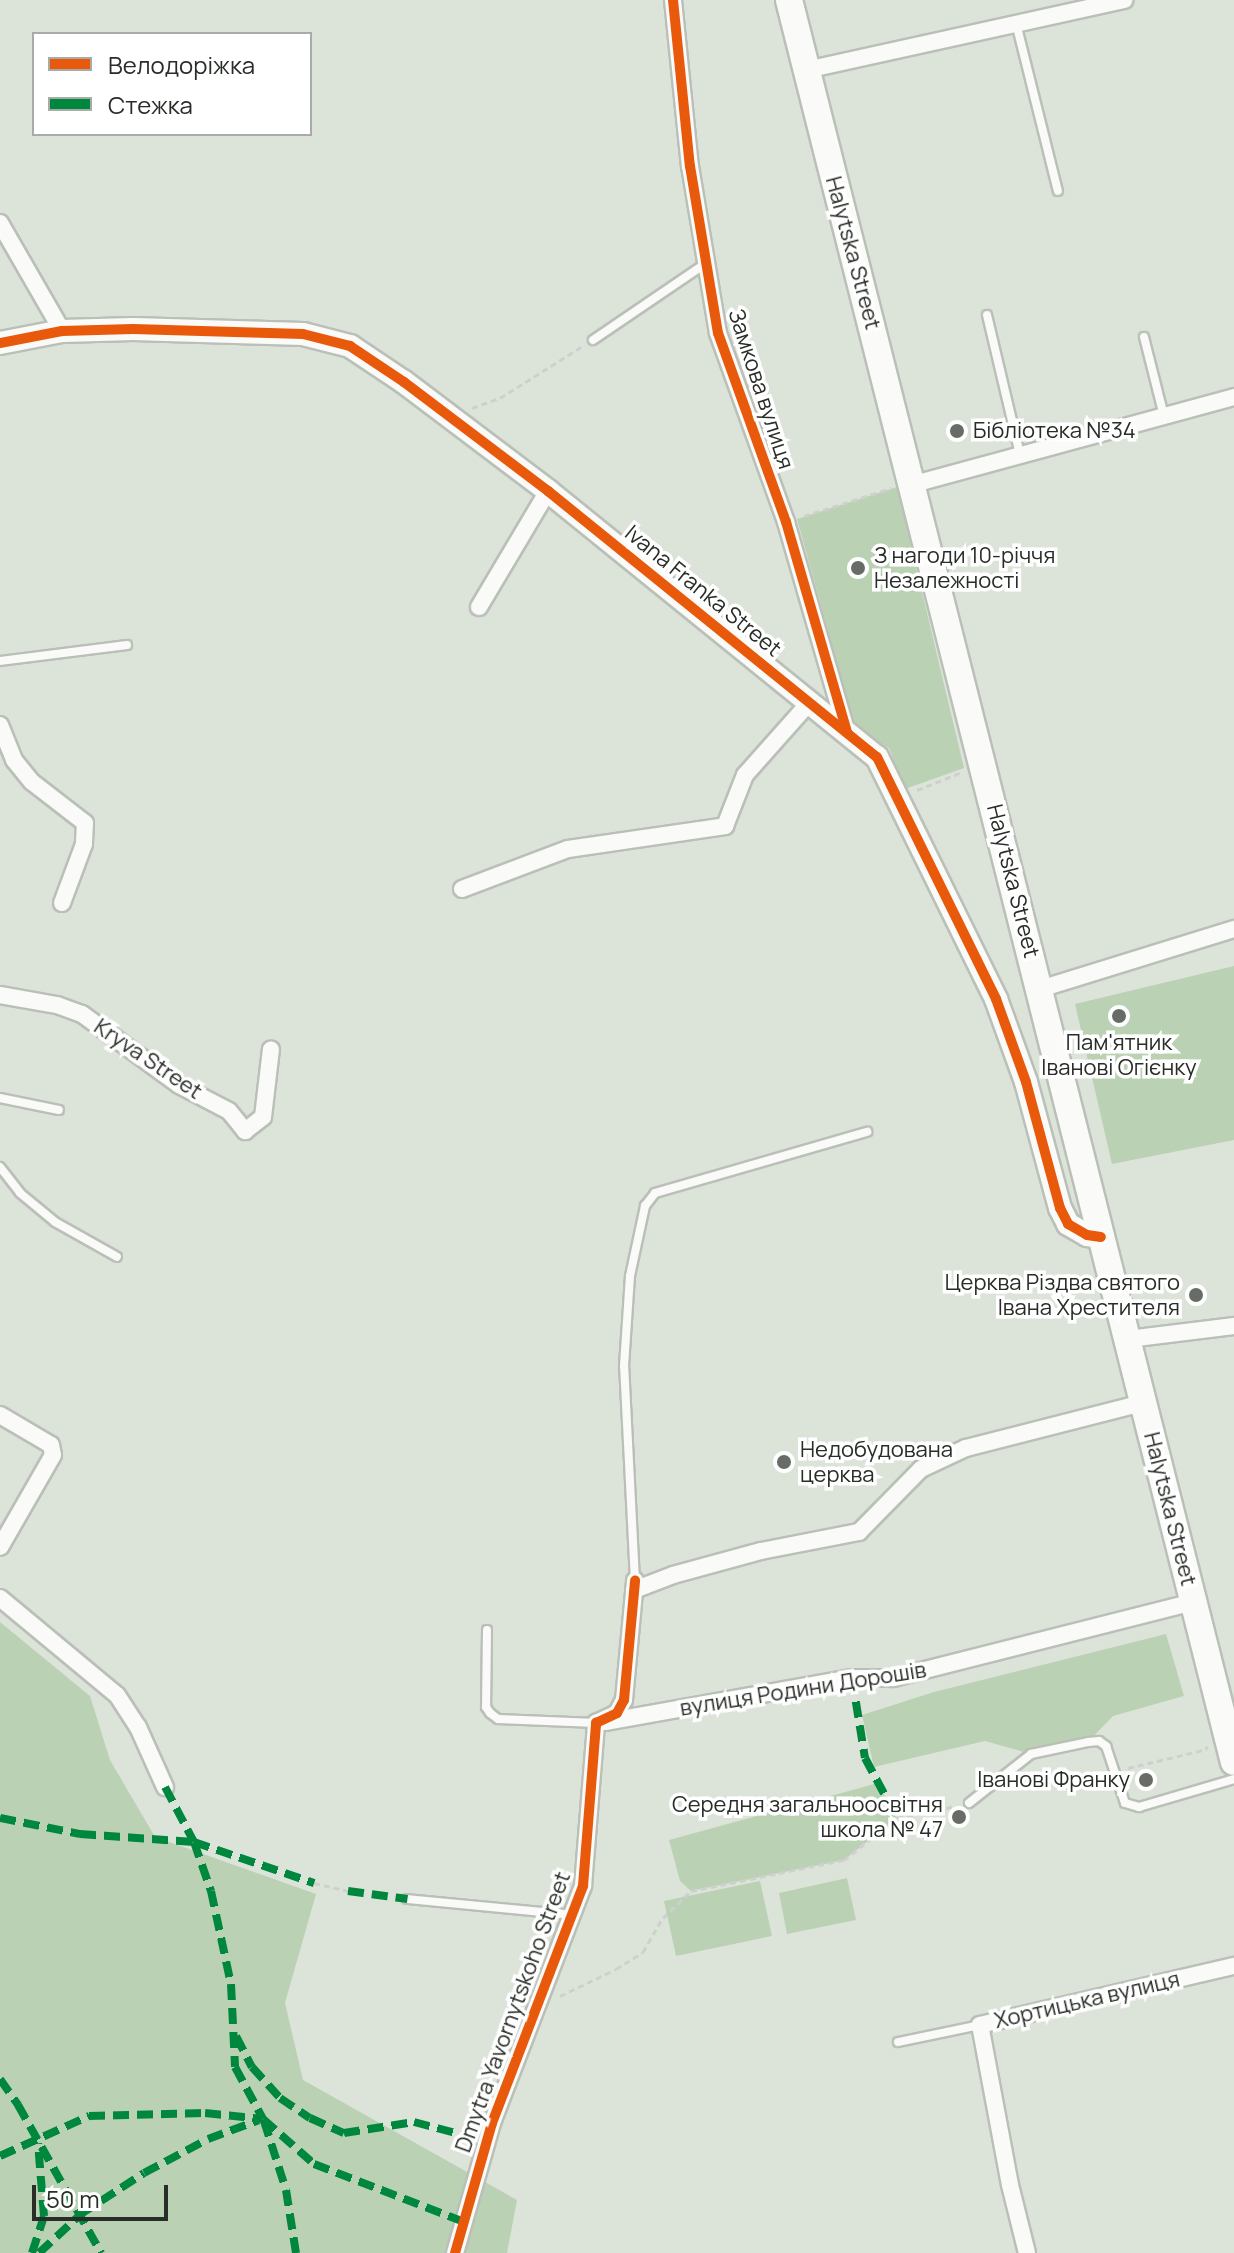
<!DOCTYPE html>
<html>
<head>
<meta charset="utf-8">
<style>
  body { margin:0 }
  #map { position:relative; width:1234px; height:2253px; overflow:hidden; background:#dce4da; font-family:Manrope,sans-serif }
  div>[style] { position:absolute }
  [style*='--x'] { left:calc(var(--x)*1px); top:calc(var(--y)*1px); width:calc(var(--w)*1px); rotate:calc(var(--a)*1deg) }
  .green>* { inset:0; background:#bad1b4 }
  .path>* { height:3px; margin-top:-1.5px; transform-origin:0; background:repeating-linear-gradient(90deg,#ced0cd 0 6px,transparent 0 10px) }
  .roads { filter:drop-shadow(2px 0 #bac0b8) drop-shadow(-2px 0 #bac0b8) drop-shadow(0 2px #bac0b8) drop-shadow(0 -2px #bac0b8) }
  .lane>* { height:8px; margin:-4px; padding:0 4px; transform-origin:4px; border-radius:4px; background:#fafbf9 }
  .street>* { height:16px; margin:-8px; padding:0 8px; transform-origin:8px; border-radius:8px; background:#fafbf9 }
  .secondary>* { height:22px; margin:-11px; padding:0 11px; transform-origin:11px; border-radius:11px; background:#fafbf9 }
  .primary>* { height:26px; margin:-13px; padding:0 13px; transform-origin:13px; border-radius:13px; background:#fafbf9 }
  .quiet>* { height:8px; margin-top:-4px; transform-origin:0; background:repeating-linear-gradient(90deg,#00873e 0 16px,transparent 0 24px) }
  .cycleway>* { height:10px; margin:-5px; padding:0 5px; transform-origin:5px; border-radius:5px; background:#e8590c }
  .dots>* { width:22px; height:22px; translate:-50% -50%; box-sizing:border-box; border:4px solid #fff; border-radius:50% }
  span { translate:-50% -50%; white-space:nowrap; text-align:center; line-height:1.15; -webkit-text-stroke:7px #fff; paint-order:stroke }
  .street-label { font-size:22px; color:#282d27 }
  .poi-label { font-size:22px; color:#282d27 }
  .left { translate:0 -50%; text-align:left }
  .right { translate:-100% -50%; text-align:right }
  .legend { position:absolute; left:32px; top:32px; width:280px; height:104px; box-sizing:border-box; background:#fff; border:2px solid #a9aba9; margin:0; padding:10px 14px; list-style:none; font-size:24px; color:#282d27 }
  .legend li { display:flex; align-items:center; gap:16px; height:40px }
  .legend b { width:40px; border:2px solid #a9aba9 }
  .scale { position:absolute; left:32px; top:2185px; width:136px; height:36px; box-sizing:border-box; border:4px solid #282d27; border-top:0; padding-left:10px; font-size:24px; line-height:28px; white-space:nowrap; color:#282d27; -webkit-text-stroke:6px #fff; paint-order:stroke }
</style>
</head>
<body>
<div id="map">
  <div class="green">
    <i style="clip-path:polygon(897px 487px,964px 768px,905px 789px,889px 748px,855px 727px,797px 519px)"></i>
    <i style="clip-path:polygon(1234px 966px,1234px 1140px,1112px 1164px,1075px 1004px)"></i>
    <i style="clip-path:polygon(0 1622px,90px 1696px,110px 1760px,155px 1837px,316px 1894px,285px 2003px,303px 2080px,517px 2200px,507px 2253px,0 2253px)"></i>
    <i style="clip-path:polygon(1166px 1634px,1184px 1696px,1113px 1716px,1088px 1742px,1031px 1754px,985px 1741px,874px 1767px,862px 1715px,934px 1692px)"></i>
    <i style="clip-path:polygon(878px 1783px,897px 1818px,844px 1860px,691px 1891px,680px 1881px,669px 1840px)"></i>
    <i style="clip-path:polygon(847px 1878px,856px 1920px,787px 1934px,779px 1893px)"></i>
    <i style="clip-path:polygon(760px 1881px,772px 1936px,676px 1956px,664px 1901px)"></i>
  </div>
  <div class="path">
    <i style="--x:472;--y:408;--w:30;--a:-20"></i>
    <i style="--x:500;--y:398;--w:99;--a:-32.2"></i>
    <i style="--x:804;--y:516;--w:92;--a:-17.7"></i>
    <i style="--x:917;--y:790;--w:48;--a:-21.8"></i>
    <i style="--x:1128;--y:1768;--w:81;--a:-13.5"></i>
    <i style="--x:1207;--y:1749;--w:3;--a:-108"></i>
    <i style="--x:314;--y:1883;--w:35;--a:13"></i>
    <i style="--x:560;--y:1996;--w:62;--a:-25.7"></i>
    <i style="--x:616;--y:1969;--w:32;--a:-32"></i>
    <i style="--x:643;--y:1952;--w:39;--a:-60"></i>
    <i style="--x:663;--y:1918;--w:39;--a:-44"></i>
    <i style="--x:691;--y:1891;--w:156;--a:-11.5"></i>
    <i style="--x:844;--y:1860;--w:68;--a:-38.4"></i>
    <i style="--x:897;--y:1818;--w:60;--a:-11.5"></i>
  </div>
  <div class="roads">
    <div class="lane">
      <i style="--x:1016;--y:23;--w:173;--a:76"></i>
      <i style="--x:987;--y:315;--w:144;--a:76.7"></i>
      <i style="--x:1144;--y:337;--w:81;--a:75.8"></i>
      <i style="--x:593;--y:340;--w:135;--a:-34.2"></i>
      <i style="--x:0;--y:661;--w:128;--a:-7.2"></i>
      <i style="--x:0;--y:1098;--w:60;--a:11.5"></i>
      <i style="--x:0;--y:1167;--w:33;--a:52"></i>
      <i style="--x:20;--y:1193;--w:45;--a:39.6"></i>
      <i style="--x:55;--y:1222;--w:71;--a:29.4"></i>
      <i style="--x:635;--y:1581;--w:215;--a:-92.9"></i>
      <i style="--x:624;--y:1366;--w:90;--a:-86.2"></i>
      <i style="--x:630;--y:1276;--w:72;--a:-77.9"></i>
      <i style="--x:645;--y:1206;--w:16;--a:-52"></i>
      <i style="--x:655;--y:1193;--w:221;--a:-16.1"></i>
      <i style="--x:487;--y:1630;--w:77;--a:90.7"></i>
      <i style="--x:486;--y:1707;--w:7;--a:56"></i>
      <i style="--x:490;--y:1713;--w:10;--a:37"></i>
      <i style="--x:498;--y:1719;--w:98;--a:2.3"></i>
      <i style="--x:969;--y:1803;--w:79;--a:-38.3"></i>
      <i style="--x:1031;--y:1754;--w:58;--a:-11.9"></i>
      <i style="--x:1088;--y:1742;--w:11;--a:-5"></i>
      <i style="--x:1099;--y:1741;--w:9;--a:36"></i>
      <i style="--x:1106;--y:1746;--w:60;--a:71.6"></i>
      <i style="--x:1125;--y:1803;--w:15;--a:16"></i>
      <i style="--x:1139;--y:1807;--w:99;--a:-16.4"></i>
      <i style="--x:407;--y:1899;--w:166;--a:5.5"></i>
      <i style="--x:898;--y:2042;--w:84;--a:-11.7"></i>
    </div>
    <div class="street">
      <i style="--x:673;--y:0;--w:167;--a:84.2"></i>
      <i style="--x:690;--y:166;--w:169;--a:80.5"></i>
      <i style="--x:718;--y:333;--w:201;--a:70.2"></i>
      <i style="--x:786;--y:522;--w:220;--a:73.9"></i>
      <i style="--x:806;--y:70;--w:326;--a:-12.4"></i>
      <i style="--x:0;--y:223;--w:125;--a:60.1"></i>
      <i style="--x:914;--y:484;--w:332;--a:-15.2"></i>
      <i style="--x:479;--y:607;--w:135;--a:-59.3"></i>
      <i style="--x:0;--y:725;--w:38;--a:68"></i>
      <i style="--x:14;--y:760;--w:28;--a:51"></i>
      <i style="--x:32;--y:782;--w:67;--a:37.7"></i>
      <i style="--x:85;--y:823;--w:21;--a:93"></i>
      <i style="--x:84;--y:844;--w:63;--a:110.4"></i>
      <i style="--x:462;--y:889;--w:113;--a:-20.7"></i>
      <i style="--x:568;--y:849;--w:159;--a:-8.3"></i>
      <i style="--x:725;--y:826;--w:55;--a:-68.6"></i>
      <i style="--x:745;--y:775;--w:96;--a:-48.4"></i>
      <i style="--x:1040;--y:989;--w:203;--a:-17.2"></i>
      <i style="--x:0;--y:995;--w:58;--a:10"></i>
      <i style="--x:57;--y:1005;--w:27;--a:20"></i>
      <i style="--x:82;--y:1014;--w:120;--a:36.2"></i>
      <i style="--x:179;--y:1085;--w:56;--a:27.5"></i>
      <i style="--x:229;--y:1111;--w:26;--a:51"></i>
      <i style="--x:245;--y:1131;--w:23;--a:-38"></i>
      <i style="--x:263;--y:1117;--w:68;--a:-83.3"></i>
      <i style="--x:1128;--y:1339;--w:107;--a:-7"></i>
      <i style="--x:0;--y:1415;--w:59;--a:30.5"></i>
      <i style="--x:51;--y:1445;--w:10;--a:79"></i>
      <i style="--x:53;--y:1455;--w:106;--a:119.9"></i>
      <i style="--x:634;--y:1590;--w:42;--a:-21"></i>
      <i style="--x:673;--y:1575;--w:91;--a:-15.3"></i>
      <i style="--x:761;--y:1551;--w:100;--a:-11"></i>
      <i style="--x:859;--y:1532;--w:88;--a:-45.5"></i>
      <i style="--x:921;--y:1469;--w:50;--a:-25"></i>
      <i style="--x:966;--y:1448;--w:183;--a:-14.3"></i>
      <i style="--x:0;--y:1598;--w:152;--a:39.7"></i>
      <i style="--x:117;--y:1695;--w:38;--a:57"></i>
      <i style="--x:138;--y:1727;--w:66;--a:65.8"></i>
      <i style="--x:605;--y:1722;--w:251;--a:-10.1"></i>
      <i style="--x:852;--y:1678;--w:41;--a:0"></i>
      <i style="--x:893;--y:1678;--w:310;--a:-14.2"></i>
      <i style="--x:455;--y:2253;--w:135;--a:-74.1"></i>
      <i style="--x:492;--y:2123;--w:254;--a:-69"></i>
      <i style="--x:583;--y:1886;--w:164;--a:-85.4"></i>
      <i style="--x:596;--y:1723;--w:23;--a:-25"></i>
      <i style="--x:617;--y:1713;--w:15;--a:-62"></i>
      <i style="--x:624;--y:1700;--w:120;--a:-84.7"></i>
      <i style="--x:1027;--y:2253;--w:70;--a:-104"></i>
      <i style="--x:1010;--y:2185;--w:163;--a:-100.6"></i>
      <i style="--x:980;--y:2025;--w:261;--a:-13.1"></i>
    </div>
    <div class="secondary">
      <i style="--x:0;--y:343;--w:63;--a:-11"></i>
      <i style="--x:62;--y:331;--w:71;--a:-1.6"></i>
      <i style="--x:133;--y:329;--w:170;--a:1.7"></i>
      <i style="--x:303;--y:334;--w:49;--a:14.3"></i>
      <i style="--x:350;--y:346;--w:65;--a:33.7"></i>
      <i style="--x:404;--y:382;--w:181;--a:37.1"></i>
      <i style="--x:548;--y:491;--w:423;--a:39"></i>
      <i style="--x:877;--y:757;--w:270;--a:63.8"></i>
      <i style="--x:996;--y:999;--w:88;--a:70.1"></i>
      <i style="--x:1026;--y:1082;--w:131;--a:74.9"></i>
      <i style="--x:1060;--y:1208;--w:18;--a:63"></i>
      <i style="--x:1068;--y:1224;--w:22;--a:30"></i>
      <i style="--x:1087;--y:1235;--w:14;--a:8"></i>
    </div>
    <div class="primary">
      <i style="--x:789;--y:0;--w:1817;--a:75.83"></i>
    </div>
  </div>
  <div class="quiet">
    <i style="--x:852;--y:1678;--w:81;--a:80.8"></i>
    <i style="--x:865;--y:1758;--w:68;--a:61.9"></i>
    <i style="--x:165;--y:1787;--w:62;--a:62.2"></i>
    <i style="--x:194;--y:1842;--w:127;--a:18.9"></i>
    <i style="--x:0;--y:1818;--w:82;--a:11.3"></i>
    <i style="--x:80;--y:1834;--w:114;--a:4"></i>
    <i style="--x:194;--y:1842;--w:52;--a:70.9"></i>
    <i style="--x:211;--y:1891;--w:95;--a:77.9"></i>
    <i style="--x:231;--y:1984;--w:83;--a:87.2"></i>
    <i style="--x:235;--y:2067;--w:59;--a:61.7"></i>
    <i style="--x:263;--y:2119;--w:68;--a:41.4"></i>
    <i style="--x:314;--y:2164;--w:161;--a:21.1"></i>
    <i style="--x:348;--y:1891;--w:60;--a:7.7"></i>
    <i style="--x:236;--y:2036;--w:35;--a:63"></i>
    <i style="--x:252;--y:2067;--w:42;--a:47.9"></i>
    <i style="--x:280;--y:2098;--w:36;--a:34"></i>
    <i style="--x:310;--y:2118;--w:37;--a:24"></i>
    <i style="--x:344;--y:2133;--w:71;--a:-8.9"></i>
    <i style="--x:414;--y:2122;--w:74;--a:14.8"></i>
    <i style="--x:0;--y:2079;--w:32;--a:55"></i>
    <i style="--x:18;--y:2105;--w:170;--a:60.7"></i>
    <i style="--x:264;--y:2121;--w:72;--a:72.3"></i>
    <i style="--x:286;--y:2190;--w:64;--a:81"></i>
    <i style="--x:0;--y:2156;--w:98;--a:-24.2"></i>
    <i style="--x:89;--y:2116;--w:116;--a:-1.5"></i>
    <i style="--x:205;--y:2113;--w:58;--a:5.9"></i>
    <i style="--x:32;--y:2253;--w:39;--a:-72"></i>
    <i style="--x:44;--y:2216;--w:73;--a:-94.7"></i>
    <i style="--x:39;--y:2253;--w:57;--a:-42.9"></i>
    <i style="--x:81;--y:2214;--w:75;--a:-33.1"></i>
    <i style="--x:144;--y:2173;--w:72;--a:-28"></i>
    <i style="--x:208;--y:2139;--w:54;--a:-20.4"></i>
  </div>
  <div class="cycleway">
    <i style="--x:673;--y:0;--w:167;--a:84.2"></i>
    <i style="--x:690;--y:166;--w:169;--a:80.5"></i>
    <i style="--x:718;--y:333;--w:201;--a:70.2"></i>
    <i style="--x:786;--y:522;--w:219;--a:73.8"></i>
    <i style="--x:0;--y:343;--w:63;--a:-11"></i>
    <i style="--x:62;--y:331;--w:71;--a:-1.6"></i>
    <i style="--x:133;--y:329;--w:170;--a:1.7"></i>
    <i style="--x:303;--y:334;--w:49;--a:14.3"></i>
    <i style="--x:350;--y:346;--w:65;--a:33.7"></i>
    <i style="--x:404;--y:382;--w:181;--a:37.1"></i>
    <i style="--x:548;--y:491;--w:423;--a:39"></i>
    <i style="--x:877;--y:757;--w:270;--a:63.8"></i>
    <i style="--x:996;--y:999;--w:88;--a:70.1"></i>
    <i style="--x:1026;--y:1082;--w:131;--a:74.9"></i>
    <i style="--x:1060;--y:1208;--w:18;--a:63"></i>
    <i style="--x:1068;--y:1224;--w:22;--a:30"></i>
    <i style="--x:1087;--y:1235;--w:14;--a:8"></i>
    <i style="--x:455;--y:2253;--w:135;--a:-74.1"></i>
    <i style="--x:492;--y:2123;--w:254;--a:-69"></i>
    <i style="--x:583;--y:1886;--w:164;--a:-85.4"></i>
    <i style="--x:596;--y:1723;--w:23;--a:-25"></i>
    <i style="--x:617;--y:1713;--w:15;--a:-62"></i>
    <i style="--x:624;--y:1700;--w:120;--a:-84.7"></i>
  </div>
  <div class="dots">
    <i style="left:957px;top:431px;background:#676d66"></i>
    <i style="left:858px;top:568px;background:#676d66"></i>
    <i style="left:1119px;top:1016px;background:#676d66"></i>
    <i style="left:1196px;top:1295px;background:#676d66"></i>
    <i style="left:784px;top:1462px;background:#676d66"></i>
    <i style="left:1146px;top:1780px;background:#676d66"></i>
    <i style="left:959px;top:1817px;background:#676d66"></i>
  </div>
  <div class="street-label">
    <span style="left:853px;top:253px;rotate:75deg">Halytska Street</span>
    <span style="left:761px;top:389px;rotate:72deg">Замкова вулиця</span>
    <span style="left:703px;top:591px;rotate:39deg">Ivana Franka Street</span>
    <span style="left:1013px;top:881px;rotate:76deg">Halytska Street</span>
    <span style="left:148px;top:1059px;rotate:34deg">Kryva Street</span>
    <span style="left:1170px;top:1509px;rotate:76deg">Halytska Street</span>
    <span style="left:803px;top:1689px;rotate:-9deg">вулиця Родини Дорошів</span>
    <span style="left:1087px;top:2000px;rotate:-13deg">Хортицька вулиця</span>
    <span style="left:513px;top:2012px;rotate:-70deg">Dmytra Yavornytskoho Street</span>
  </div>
  <div class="poi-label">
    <span class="left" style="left:973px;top:431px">Бібліотека №34</span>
    <span class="left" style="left:874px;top:568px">З нагоди 10-річчя<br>Незалежності</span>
    <span style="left:1119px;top:1055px">Пам'ятник<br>Іванові Огієнку</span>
    <span class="right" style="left:1180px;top:1295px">Церква Різдва святого<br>Івана Хрестителя</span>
    <span class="left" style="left:800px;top:1462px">Недобудована<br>церква</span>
    <span class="right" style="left:1130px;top:1780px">Іванові Франку</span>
    <span class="right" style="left:943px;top:1817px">Середня загальноосвітня<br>школа № 47</span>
  </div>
  <ul class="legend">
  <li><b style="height:10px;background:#e8590c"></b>Велодоріжка</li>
  <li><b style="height:10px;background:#00873e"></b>Стежка</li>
  </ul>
  <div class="scale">50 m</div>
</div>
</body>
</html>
